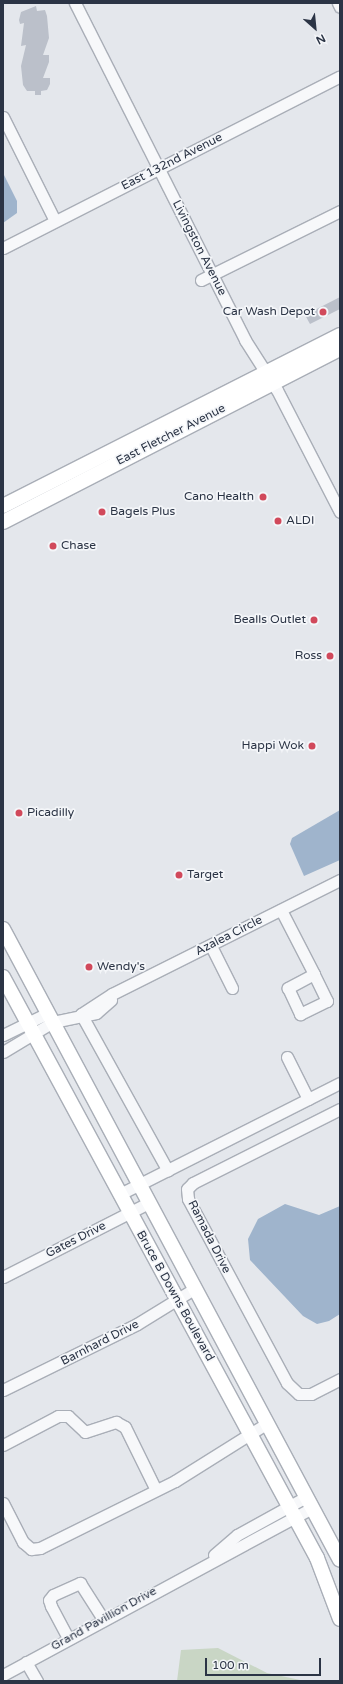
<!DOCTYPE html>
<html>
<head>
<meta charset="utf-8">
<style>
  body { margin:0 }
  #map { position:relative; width:343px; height:1684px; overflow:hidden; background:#e4e7ec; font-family:"Varela Round",sans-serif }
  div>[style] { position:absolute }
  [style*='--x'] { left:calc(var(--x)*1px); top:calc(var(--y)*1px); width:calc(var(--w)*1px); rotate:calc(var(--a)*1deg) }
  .green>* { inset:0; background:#c9d6c5 }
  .water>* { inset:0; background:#9fb4cc }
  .building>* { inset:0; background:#bbc0ca }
  .roads { filter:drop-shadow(1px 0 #a9aeb7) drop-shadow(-1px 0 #a9aeb7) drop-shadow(0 1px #a9aeb7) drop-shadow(0 -1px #a9aeb7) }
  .minor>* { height:11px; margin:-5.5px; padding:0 5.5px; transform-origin:5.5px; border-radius:5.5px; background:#f7f8fa }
  .major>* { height:14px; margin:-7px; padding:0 7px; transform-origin:7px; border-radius:7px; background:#fff }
  .dots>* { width:11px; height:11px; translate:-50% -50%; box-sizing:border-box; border:2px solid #f4f6f9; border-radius:50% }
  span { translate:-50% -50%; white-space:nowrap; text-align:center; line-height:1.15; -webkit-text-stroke:3.5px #f4f6f9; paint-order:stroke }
  .street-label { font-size:12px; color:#2b3445 }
  .poi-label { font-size:12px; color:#2b3445 }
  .right { translate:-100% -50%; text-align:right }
  .left { translate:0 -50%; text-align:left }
  .frame { position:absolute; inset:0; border:4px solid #2b3445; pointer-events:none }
  .north { position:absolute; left:295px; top:8px; width:40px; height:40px; -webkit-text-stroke:3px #f4f6f9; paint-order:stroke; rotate:153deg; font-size:11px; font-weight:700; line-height:16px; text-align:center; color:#2b3445 }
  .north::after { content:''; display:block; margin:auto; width:14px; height:18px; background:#2b3445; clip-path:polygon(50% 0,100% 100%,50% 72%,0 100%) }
  .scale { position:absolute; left:205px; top:1658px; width:116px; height:18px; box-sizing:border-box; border:2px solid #2b3445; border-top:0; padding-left:5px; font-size:12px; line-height:14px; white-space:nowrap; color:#2b3445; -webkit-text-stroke:3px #f4f6f9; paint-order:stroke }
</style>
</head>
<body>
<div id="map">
  <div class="green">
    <i style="clip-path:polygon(218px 1648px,267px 1673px,305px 1681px,177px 1681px,181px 1650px)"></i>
  </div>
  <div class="water">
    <i style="clip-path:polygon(3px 173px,17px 201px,17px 213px,3px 223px)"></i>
    <i style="clip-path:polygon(340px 810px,340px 860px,304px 876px,290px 844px,292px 838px)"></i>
    <i style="clip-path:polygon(285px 1204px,319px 1215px,340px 1206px,340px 1314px,329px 1321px,317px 1324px,303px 1316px,250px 1260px,248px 1239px,258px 1219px)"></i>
  </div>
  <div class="building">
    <i style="clip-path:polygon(36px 6px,37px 11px,45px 10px,47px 16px,49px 38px,43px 55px,49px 55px,49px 62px,43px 78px,50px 78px,50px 84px,47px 90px,41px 91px,41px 95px,35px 95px,35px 91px,27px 91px,23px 85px,21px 66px,26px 45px,21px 46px,24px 23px,20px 24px,19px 20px,21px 12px)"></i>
    <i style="clip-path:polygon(340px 297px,340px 309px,310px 324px,305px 315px)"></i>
  </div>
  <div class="roads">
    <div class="minor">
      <i style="--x:75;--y:3;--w:377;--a:63.2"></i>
      <i style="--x:245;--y:340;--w:59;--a:57.4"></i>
      <i style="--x:277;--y:390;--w:137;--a:62.7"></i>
      <i style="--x:338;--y:3;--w:4;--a:63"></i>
      <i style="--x:3;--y:117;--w:116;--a:63.4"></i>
      <i style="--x:3;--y:248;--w:378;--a:-27"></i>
      <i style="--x:201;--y:280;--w:155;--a:-26.4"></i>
      <i style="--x:281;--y:910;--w:72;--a:62.7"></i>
      <i style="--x:314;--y:974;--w:30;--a:152"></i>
      <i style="--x:288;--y:988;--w:29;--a:65"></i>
      <i style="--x:300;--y:1014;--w:30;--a:-26"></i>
      <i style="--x:327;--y:1001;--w:30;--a:-116"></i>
      <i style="--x:211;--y:946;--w:47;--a:63.4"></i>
      <i style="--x:81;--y:1014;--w:37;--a:-33"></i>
      <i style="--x:112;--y:994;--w:255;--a:-26.6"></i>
      <i style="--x:81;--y:1014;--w:179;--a:61"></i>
      <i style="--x:3;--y:1035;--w:50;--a:-26.1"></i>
      <i style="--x:3;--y:1052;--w:58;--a:-31"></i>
      <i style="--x:53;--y:1022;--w:44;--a:-11.8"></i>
      <i style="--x:96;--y:1013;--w:20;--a:-41"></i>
      <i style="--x:287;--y:1057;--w:47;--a:63.4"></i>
      <i style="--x:340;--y:1109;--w:165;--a:153.3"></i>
      <i style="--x:193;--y:1183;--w:8;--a:135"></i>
      <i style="--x:187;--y:1189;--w:10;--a:84"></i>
      <i style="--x:188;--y:1199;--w:209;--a:61.7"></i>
      <i style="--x:287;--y:1383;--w:16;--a:43"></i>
      <i style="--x:299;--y:1394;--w:12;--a:0"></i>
      <i style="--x:311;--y:1394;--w:33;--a:-27"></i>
      <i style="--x:120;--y:1194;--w:246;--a:-26.8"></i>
      <i style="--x:3;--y:1277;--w:163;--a:-27"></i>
      <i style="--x:3;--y:1390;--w:149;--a:-26.2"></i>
      <i style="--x:137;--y:1324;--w:67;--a:-31.6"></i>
      <i style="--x:3;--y:1445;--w:62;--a:-27.8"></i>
      <i style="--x:58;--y:1416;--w:10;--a:0"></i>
      <i style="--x:68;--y:1416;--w:23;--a:43"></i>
      <i style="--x:85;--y:1432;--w:33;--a:-18"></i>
      <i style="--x:116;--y:1422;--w:10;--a:29"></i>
      <i style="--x:125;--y:1427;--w:70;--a:63.8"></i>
      <i style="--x:3;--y:1503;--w:44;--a:62.9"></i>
      <i style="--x:23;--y:1542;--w:11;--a:41"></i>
      <i style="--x:31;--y:1549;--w:9;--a:-6"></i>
      <i style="--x:40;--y:1548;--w:151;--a:-26.4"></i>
      <i style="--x:175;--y:1481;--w:107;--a:-32.1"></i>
      <i style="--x:214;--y:1555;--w:30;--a:-41"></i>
      <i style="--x:237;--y:1535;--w:79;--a:-28.8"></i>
      <i style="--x:68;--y:1638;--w:36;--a:-118"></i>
      <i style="--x:51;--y:1606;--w:6;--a:-108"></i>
      <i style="--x:49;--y:1600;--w:6;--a:-51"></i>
      <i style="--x:53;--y:1595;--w:30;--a:-24"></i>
      <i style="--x:80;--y:1583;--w:43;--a:57.4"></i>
      <i style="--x:26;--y:1662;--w:22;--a:60"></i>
      <i style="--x:3;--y:1675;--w:351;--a:-28.4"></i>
    </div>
    <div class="major">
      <i style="--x:3;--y:506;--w:378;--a:-26.9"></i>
      <i style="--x:3;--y:522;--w:379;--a:-27.2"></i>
      <i style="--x:3;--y:929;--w:715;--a:61.89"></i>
      <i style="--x:3;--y:977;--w:660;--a:61.61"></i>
      <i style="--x:317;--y:1558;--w:65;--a:69.3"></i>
    </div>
  </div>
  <div class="dots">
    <i style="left:323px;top:312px;background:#d1495b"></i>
    <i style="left:263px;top:497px;background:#d1495b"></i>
    <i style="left:102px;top:512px;background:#d1495b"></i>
    <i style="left:278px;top:521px;background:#d1495b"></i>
    <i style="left:53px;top:546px;background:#d1495b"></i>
    <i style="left:314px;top:620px;background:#d1495b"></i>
    <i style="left:330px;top:656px;background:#d1495b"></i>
    <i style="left:312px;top:746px;background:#d1495b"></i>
    <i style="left:19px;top:813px;background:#d1495b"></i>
    <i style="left:179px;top:875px;background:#d1495b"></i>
    <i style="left:89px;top:967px;background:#d1495b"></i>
  </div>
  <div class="street-label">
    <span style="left:172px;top:162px;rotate:-27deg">East 132nd Avenue</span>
    <span style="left:199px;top:248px;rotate:63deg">Livingston Avenue</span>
    <span style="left:171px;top:435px;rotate:-27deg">East Fletcher Avenue</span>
    <span style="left:229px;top:936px;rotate:-27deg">Azalea Circle</span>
    <span style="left:209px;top:1237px;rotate:63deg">Ramada Drive</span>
    <span style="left:76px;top:1240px;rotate:-27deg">Gates Drive</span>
    <span style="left:175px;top:1296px;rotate:61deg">Bruce B Downs Boulevard</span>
    <span style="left:100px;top:1343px;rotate:-27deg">Barnhard Drive</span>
    <span style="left:104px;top:1619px;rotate:-29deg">Grand Pavillion Drive</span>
  </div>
  <div class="poi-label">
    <span class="right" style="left:315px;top:312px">Car Wash Depot</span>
    <span class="right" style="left:254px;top:497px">Cano Health</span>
    <span class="left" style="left:110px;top:512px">Bagels Plus</span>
    <span class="left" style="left:286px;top:521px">ALDI</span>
    <span class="left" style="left:61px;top:546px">Chase</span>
    <span class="right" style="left:306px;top:620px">Bealls Outlet</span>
    <span class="right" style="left:322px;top:656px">Ross</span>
    <span class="right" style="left:304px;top:746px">Happi Wok</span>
    <span class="left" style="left:27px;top:813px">Picadilly</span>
    <span class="left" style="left:187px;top:875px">Target</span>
    <span class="left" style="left:97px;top:967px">Wendy's</span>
  </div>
  <div class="frame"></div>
  <div class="north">N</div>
  <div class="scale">100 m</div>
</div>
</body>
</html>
